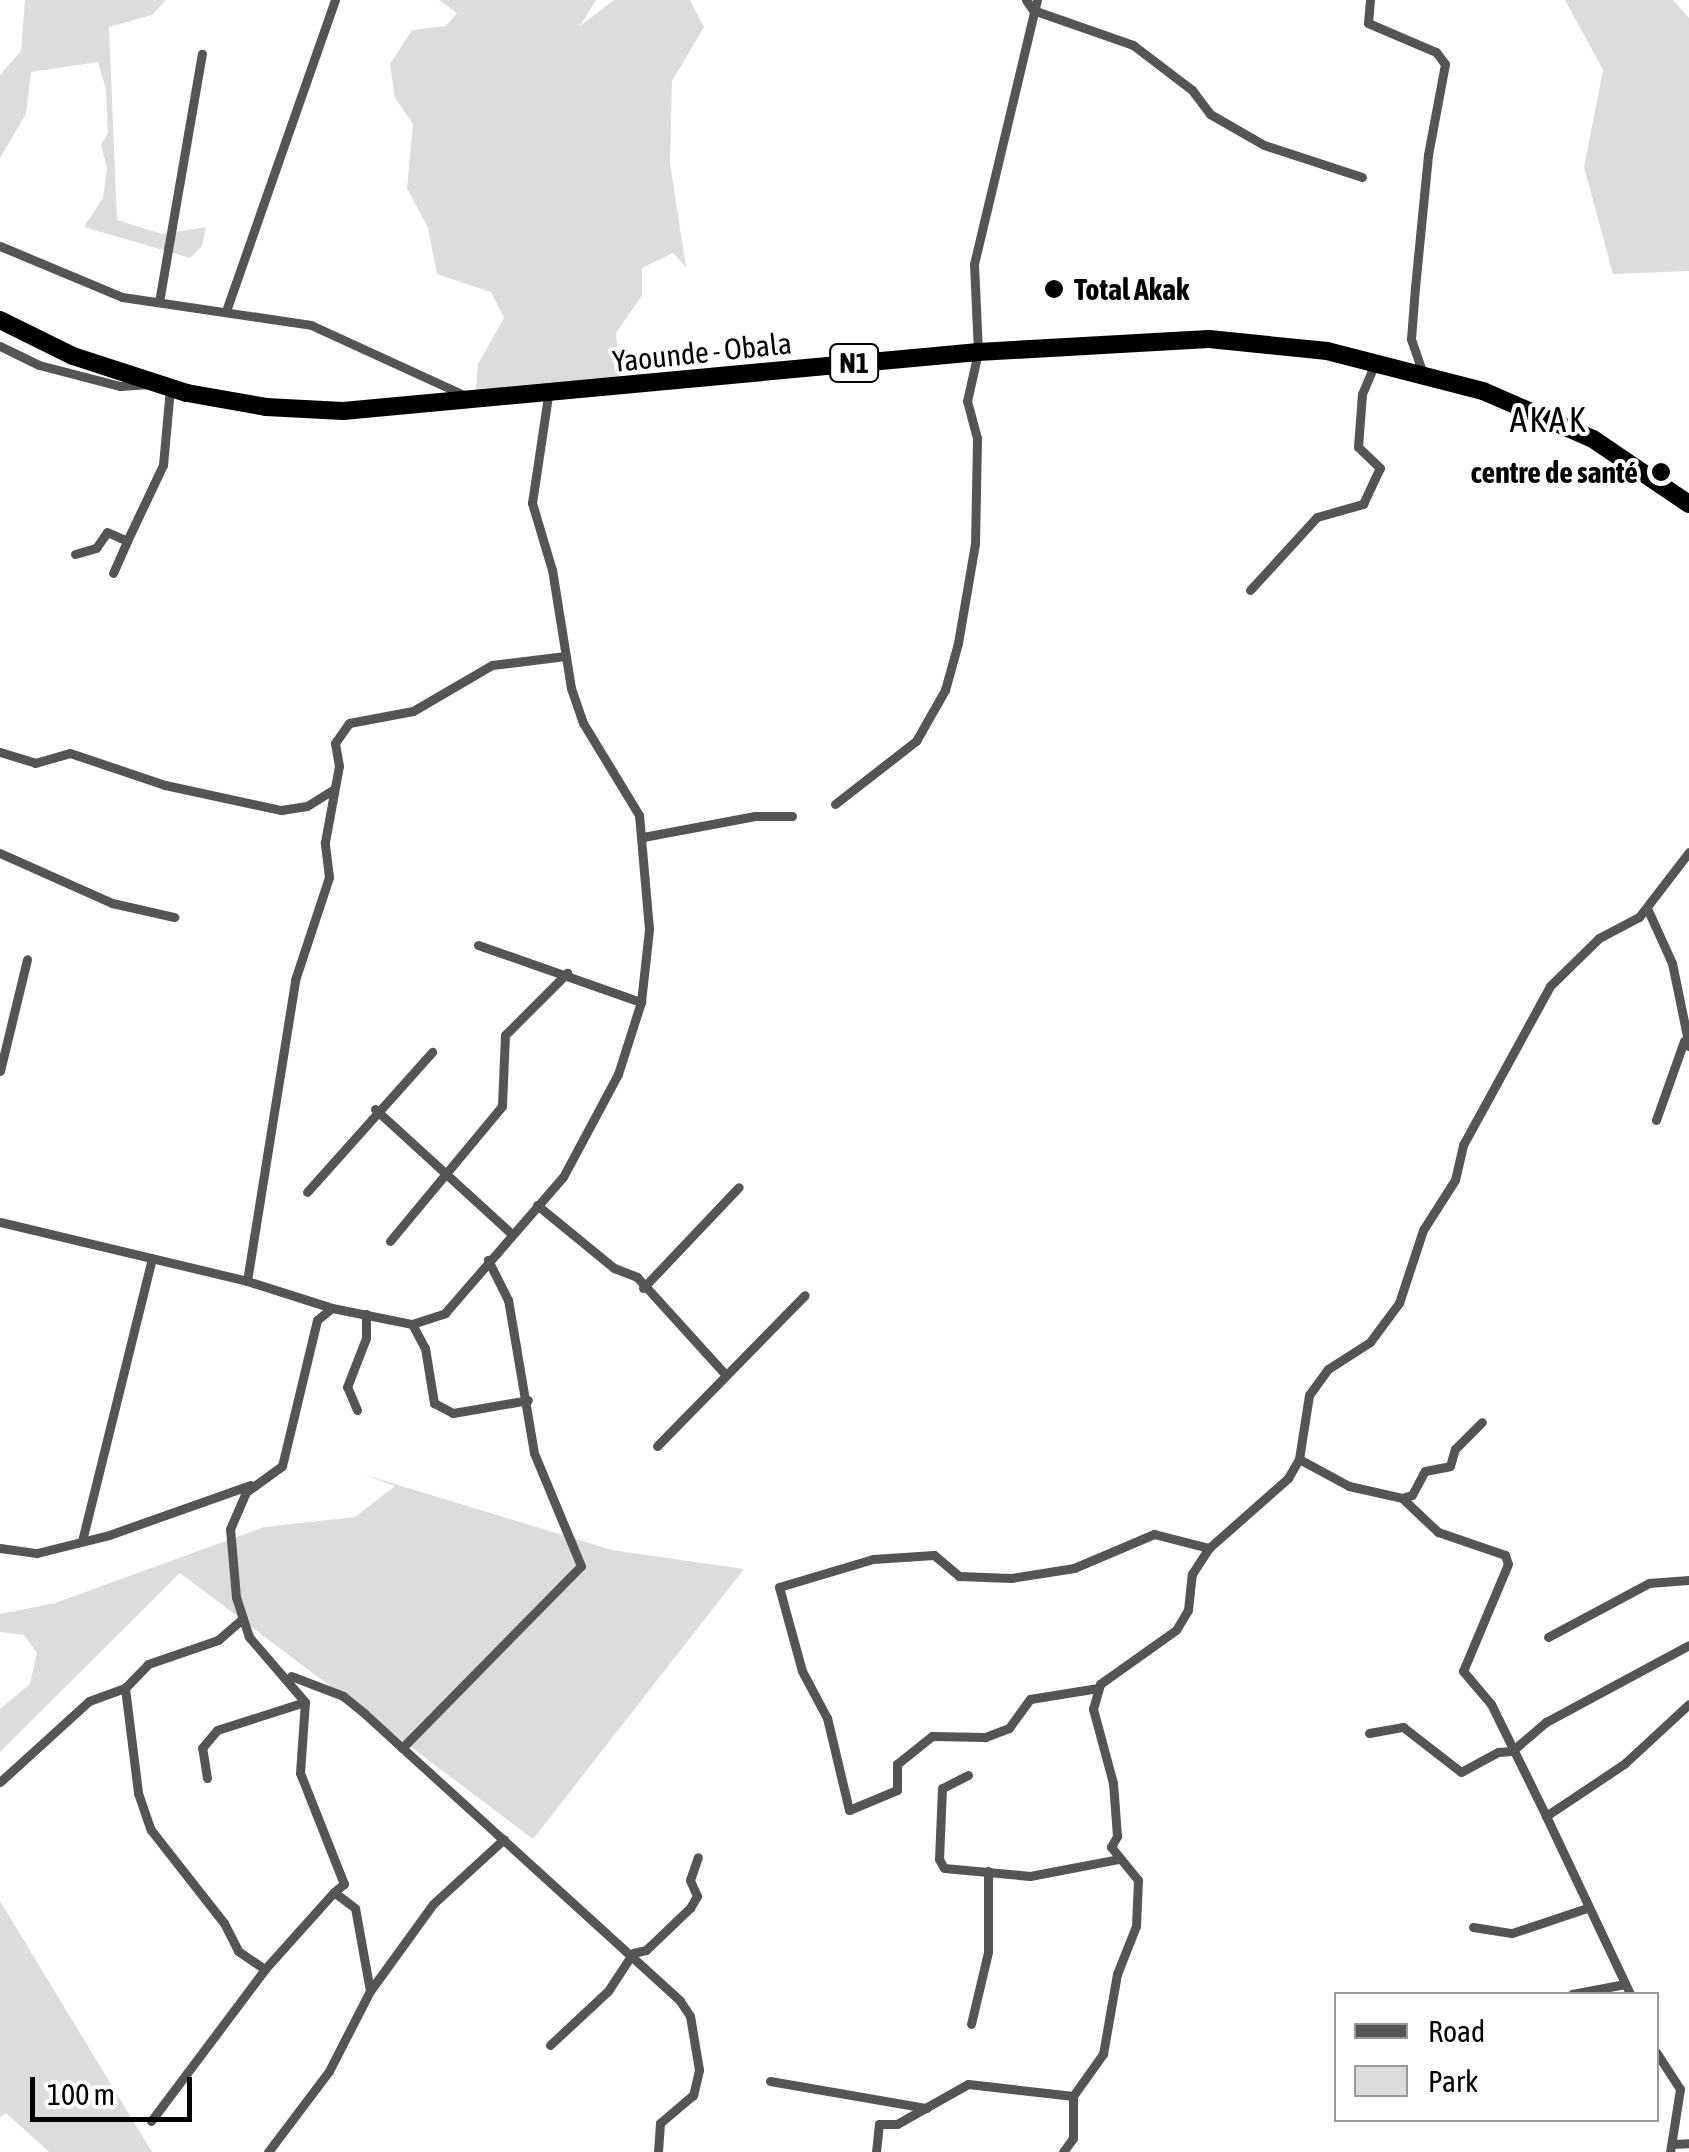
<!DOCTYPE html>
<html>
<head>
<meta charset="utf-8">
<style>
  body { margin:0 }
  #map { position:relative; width:1689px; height:2152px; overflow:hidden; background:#fff; font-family:"Asap Condensed",sans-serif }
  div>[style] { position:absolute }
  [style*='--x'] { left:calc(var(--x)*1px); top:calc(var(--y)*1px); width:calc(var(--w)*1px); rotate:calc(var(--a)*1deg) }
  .green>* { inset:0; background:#dcdcdc }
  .street>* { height:9px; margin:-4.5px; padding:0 4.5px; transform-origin:4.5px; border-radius:4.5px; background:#555 }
  .highway>* { height:18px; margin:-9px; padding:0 9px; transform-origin:9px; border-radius:9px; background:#000 }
  .dots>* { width:28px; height:28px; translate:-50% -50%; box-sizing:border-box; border:5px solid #fff; border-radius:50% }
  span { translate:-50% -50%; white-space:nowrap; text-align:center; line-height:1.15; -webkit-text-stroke:8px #fff; paint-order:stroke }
  .shield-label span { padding:2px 8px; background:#fff; border:2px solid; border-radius:8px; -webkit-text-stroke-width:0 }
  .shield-label { font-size:28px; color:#000; font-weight:700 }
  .poi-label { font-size:30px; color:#000; font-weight:700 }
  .left { translate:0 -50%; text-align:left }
  .right { translate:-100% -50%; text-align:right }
  .street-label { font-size:30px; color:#000 }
  .quarter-label { font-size:35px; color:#000; letter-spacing:2.5px }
  .legend { position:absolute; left:1334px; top:1992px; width:325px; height:130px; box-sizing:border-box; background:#fff; border:2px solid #999; margin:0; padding:12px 18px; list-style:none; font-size:30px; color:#000 }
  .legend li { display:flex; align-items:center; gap:20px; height:50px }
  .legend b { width:50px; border:2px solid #999 }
  .scale { position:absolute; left:30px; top:2077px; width:162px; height:45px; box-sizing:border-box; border:5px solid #000; border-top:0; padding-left:12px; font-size:30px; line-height:35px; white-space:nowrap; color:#000; -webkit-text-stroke:8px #fff; paint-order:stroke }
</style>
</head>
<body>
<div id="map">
  <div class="green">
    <i style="clip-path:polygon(25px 0,166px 0,152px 15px,109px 27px,117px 220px,162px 234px,206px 227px,202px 246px,190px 258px,84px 227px,103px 198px,107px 168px,101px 145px,108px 133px,106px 89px,98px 62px,31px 72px,26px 114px,0 158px,0 75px,21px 51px)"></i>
    <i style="clip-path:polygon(439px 0,596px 0,580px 26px,614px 0,690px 0,704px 27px,672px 81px,670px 163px,686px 267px,673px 253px,642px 268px,642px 295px,616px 333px,620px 389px,475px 400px,478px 364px,504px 318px,491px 292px,437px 274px,428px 228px,407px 188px,413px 124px,395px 98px,390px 64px,412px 30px,446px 26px,457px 13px)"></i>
    <i style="clip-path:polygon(1565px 0,1673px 0,1689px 18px,1689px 271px,1613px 274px,1584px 167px,1603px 70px)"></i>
    <i style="clip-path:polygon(362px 1474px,612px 1550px,744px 1569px,533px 1839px,180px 1573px,0 1752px,0 1709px,30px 1684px,37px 1653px,24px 1635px,0 1632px,0 1614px,55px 1603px,264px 1527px,355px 1517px,395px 1486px)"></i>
    <i style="clip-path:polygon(0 1901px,152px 2152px,49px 2152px,6px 2113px,0 2117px)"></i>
  </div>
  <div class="street">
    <i style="--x:1026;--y:0;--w:12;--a:55"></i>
    <i style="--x:1033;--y:10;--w:106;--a:19.3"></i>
    <i style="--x:1133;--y:45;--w:74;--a:37.3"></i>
    <i style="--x:1192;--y:90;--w:30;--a:53"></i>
    <i style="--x:1210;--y:114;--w:62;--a:29.9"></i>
    <i style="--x:1264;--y:145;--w:103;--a:18.1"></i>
    <i style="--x:1370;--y:0;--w:23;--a:95"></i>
    <i style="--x:1368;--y:23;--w:74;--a:23.1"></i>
    <i style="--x:1436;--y:52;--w:15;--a:53"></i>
    <i style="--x:1445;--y:64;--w:93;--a:100.6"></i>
    <i style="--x:1428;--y:155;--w:133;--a:95.6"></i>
    <i style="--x:1415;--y:287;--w:52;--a:94.4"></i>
    <i style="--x:1411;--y:339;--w:34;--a:71"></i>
    <i style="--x:0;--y:246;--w:132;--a:22.7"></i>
    <i style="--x:122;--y:297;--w:191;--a:8.4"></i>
    <i style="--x:311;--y:325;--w:173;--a:24.6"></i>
    <i style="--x:159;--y:302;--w:252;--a:-80.2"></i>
    <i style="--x:226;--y:311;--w:330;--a:-70.7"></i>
    <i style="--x:0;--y:346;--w:43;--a:26"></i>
    <i style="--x:39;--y:365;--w:84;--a:14.5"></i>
    <i style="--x:120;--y:386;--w:26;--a:-4"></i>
    <i style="--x:75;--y:554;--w:22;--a:-16"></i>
    <i style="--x:96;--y:548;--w:19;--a:-55"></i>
    <i style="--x:107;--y:532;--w:22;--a:24"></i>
    <i style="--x:127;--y:541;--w:84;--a:-64.7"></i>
    <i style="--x:163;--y:465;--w:77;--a:-84.8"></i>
    <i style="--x:113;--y:573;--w:35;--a:-66"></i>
    <i style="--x:1250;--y:590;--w:99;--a:-47.5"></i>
    <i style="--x:1317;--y:517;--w:48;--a:-15.8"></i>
    <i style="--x:1363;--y:504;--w:40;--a:-65"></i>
    <i style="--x:1380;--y:468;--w:30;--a:-136"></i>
    <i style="--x:1358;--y:447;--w:53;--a:-85.7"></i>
    <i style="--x:1362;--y:394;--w:36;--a:-67"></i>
    <i style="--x:0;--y:752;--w:37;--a:17"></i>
    <i style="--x:35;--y:763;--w:36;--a:-16"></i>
    <i style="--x:70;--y:753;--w:100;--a:18.6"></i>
    <i style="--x:165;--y:785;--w:119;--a:12.2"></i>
    <i style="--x:281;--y:810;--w:26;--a:-9"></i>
    <i style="--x:307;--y:806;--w:32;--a:-32"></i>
    <i style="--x:835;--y:804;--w:103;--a:-37.9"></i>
    <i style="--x:916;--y:741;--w:59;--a:-60.4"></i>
    <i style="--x:945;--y:690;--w:49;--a:-74.5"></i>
    <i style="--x:958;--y:643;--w:100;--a:-80.3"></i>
    <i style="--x:975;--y:544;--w:106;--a:-88.9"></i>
    <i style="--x:977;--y:438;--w:38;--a:-105"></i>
    <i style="--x:967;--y:401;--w:50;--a:-77.3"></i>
    <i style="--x:978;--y:352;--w:88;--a:-92.6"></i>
    <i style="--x:974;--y:264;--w:271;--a:-76.6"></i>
    <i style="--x:643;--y:837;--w:114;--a:-10.6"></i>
    <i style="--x:755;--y:816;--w:37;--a:0"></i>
    <i style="--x:0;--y:853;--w:123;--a:24.1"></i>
    <i style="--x:112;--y:903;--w:64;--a:12.7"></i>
    <i style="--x:1647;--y:908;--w:60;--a:65.6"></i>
    <i style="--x:1672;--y:963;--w:85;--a:78.4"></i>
    <i style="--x:478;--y:945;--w:173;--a:19.3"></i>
    <i style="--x:0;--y:1071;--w:115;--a:-76.4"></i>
    <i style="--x:375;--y:1109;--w:184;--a:42.4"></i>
    <i style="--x:1656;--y:1120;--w:84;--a:-70.5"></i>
    <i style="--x:307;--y:1192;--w:188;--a:-48.2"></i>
    <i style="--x:537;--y:1205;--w:99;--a:39.3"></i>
    <i style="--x:614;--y:1268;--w:25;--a:21"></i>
    <i style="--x:637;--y:1277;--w:131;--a:47.8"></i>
    <i style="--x:0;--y:1222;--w:254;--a:13.4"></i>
    <i style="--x:247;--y:1281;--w:89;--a:17.6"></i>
    <i style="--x:390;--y:1241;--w:175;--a:-50.3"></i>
    <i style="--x:502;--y:1106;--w:71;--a:-87.6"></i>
    <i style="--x:505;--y:1035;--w:88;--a:-45"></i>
    <i style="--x:247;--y:1281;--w:305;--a:-80.9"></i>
    <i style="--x:295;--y:980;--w:108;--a:-71.7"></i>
    <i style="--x:329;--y:877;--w:35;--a:-97"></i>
    <i style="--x:325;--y:842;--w:77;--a:-79.6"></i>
    <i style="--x:339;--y:766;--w:23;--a:-100"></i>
    <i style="--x:335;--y:743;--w:24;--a:-55"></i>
    <i style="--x:349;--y:723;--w:65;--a:-10.6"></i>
    <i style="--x:413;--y:711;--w:91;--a:-30.2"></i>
    <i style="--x:492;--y:665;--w:74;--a:-7"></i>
    <i style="--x:643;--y:1288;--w:139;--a:-46.5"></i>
    <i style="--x:412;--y:1324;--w:27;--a:62"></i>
    <i style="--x:425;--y:1348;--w:56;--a:80.7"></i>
    <i style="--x:434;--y:1403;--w:21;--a:28"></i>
    <i style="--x:453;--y:1413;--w:76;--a:-9.8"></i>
    <i style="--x:357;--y:1410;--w:25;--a:-113"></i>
    <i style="--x:347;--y:1387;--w:53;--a:-68.8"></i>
    <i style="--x:366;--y:1338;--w:24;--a:-90"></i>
    <i style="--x:657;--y:1446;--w:211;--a:-45.6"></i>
    <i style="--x:1299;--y:1459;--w:57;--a:28.4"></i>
    <i style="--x:1349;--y:1486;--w:54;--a:12.8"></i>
    <i style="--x:1402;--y:1498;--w:50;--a:43.4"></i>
    <i style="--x:1438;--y:1532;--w:71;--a:18.9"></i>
    <i style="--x:1505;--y:1555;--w:9;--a:72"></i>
    <i style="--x:1508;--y:1564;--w:116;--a:112.8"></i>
    <i style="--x:1463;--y:1671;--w:43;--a:49.7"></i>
    <i style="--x:1491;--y:1704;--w:125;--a:63.8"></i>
    <i style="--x:1546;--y:1816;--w:94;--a:-33.7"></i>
    <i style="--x:1624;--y:1764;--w:88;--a:-42.7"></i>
    <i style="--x:1402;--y:1498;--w:10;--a:-17"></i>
    <i style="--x:1412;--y:1495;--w:27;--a:-62"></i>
    <i style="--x:1425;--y:1471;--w:25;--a:-11"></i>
    <i style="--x:1450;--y:1466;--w:18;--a:-74"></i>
    <i style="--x:1455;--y:1449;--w:38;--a:-45"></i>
    <i style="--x:82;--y:1541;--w:291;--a:-76.1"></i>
    <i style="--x:0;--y:1548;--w:37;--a:8"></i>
    <i style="--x:37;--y:1553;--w:74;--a:-14"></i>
    <i style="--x:109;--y:1535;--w:150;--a:-19.5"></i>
    <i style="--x:1548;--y:1637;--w:115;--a:-28.1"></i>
    <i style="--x:1649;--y:1583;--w:40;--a:-4.3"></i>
    <i style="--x:291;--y:1676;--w:56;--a:21"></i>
    <i style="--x:343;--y:1696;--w:28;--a:39"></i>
    <i style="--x:365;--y:1714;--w:426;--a:42.3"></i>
    <i style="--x:680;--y:2001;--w:18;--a:56"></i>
    <i style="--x:690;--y:2016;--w:55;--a:80.5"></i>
    <i style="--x:699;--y:2070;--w:26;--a:103"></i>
    <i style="--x:693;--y:2095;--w:43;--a:139.7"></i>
    <i style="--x:660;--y:2123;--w:29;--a:94"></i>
    <i style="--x:125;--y:1688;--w:106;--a:82.9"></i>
    <i style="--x:138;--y:1793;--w:39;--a:71"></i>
    <i style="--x:151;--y:1830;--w:118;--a:51.9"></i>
    <i style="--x:224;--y:1923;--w:31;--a:63"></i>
    <i style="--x:238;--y:1951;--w:32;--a:34"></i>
    <i style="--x:1098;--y:1688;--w:69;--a:170.8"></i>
    <i style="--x:1030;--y:1699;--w:36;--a:126"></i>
    <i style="--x:1009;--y:1728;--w:26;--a:159"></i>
    <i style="--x:985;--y:1737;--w:53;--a:-178.9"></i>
    <i style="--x:932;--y:1736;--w:45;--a:141.3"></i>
    <i style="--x:897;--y:1764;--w:26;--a:90"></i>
    <i style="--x:897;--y:1790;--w:52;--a:157.4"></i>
    <i style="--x:849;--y:1810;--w:95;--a:-103.4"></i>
    <i style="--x:827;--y:1718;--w:53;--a:-118"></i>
    <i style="--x:802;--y:1671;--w:87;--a:-105.3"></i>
    <i style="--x:779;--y:1587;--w:98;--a:-16.6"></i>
    <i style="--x:873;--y:1559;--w:61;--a:-3.8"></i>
    <i style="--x:934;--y:1555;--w:33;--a:40"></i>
    <i style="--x:959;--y:1576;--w:52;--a:2.2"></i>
    <i style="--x:1011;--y:1578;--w:64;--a:-9"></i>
    <i style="--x:1074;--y:1568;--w:87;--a:-23"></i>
    <i style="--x:1154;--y:1534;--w:57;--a:14.3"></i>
    <i style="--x:1369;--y:1733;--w:35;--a:-10"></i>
    <i style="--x:1403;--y:1727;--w:73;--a:37.8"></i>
    <i style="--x:1461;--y:1772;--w:42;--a:-28.4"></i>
    <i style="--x:1498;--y:1752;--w:14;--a:-4"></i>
    <i style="--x:1512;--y:1751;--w:45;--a:-40.5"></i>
    <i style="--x:1546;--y:1722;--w:162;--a:-28.3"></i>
    <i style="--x:402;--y:1748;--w:255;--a:-45.5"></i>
    <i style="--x:581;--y:1566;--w:122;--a:-112.6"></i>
    <i style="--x:534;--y:1453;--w:155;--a:-99.6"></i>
    <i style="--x:508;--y:1300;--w:45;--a:-116.6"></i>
    <i style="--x:968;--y:1775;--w:29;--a:153"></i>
    <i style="--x:942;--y:1788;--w:71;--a:92.4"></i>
    <i style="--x:939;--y:1859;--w:10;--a:61"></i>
    <i style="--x:944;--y:1868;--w:86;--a:5.3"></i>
    <i style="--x:1030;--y:1876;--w:91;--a:-10.8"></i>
    <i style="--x:207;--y:1778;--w:30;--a:-99"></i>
    <i style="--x:202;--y:1748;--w:23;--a:-50"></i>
    <i style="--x:217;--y:1730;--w:92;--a:-17.7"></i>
    <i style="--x:0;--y:1782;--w:120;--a:-42.3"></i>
    <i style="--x:89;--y:1701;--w:38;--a:-20"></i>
    <i style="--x:125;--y:1688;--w:33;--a:-46"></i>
    <i style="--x:148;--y:1664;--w:74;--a:-18.9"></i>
    <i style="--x:218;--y:1640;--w:33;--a:-41"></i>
    <i style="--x:1546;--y:1816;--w:197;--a:64.7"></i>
    <i style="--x:1473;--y:1927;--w:39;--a:9"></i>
    <i style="--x:1512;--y:1933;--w:79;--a:-18.4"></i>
    <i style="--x:370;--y:1991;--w:107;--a:-54.1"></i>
    <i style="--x:433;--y:1904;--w:96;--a:-42.5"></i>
    <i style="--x:1572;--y:1994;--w:54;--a:-10.7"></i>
    <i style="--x:971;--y:2024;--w:74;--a:-76.7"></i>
    <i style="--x:988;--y:1952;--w:81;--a:-90"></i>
    <i style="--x:550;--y:2045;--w:79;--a:-43"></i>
    <i style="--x:608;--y:1991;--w:45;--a:-56.7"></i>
    <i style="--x:633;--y:1953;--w:13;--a:-13"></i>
    <i style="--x:646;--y:1950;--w:61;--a:-43.7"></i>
    <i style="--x:690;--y:1908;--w:14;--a:-60"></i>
    <i style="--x:697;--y:1896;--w:17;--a:-114"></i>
    <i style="--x:690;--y:1880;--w:24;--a:-71"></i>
    <i style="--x:1656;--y:2052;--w:44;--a:57"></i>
    <i style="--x:1680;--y:2089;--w:64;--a:99"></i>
    <i style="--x:770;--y:2081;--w:159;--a:9.8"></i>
    <i style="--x:151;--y:2121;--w:190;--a:-53.1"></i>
    <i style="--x:265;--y:1969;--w:103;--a:-48.1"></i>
    <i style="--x:1672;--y:2144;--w:17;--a:-3"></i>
    <i style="--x:268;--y:2152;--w:101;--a:-53"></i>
    <i style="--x:329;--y:2071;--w:90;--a:-62.9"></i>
    <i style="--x:370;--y:1991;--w:84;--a:-100.2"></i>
    <i style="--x:355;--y:1908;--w:26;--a:-143"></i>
    <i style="--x:334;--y:1892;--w:13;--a:-39"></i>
    <i style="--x:344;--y:1884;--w:119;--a:-111.6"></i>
    <i style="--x:300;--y:1773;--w:71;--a:-86"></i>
    <i style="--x:305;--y:1702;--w:86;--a:-130.7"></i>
    <i style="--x:249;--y:1637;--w:42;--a:-108"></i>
    <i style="--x:236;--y:1597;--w:68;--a:-95"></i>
    <i style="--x:230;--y:1529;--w:40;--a:-66.6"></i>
    <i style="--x:246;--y:1492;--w:44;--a:-35.8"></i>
    <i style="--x:282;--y:1466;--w:150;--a:-76.5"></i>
    <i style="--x:317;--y:1320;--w:19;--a:-39"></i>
    <i style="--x:332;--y:1308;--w:82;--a:11.3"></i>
    <i style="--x:412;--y:1324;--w:35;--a:-18"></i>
    <i style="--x:445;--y:1313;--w:180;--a:-49.1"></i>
    <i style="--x:563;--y:1177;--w:117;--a:-61.9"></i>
    <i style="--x:618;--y:1074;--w:76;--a:-72.3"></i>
    <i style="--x:641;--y:1002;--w:73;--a:-83.7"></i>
    <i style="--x:649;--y:929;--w:114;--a:-95"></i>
    <i style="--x:639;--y:815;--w:108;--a:-121.3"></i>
    <i style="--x:583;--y:723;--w:37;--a:-109"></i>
    <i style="--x:571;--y:688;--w:120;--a:-99.1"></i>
    <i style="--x:552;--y:570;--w:70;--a:-106.6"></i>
    <i style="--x:532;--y:503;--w:108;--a:-81.5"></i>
    <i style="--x:876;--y:2152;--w:28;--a:-84"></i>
    <i style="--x:879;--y:2124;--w:18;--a:0"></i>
    <i style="--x:897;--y:2124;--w:81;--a:-29.4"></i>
    <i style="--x:968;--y:2084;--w:106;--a:6.5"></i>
    <i style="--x:1063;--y:2152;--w:17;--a:-54"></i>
    <i style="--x:1073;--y:2138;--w:42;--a:-90"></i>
    <i style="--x:1073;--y:2096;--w:52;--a:-54.5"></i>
    <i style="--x:1103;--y:2054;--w:81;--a:-80.1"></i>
    <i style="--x:1117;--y:1974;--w:52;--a:-68.4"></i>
    <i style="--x:1136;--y:1926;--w:46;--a:-87.5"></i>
    <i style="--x:1138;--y:1880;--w:43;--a:-129.3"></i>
    <i style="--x:1111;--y:1847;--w:13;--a:-61"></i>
    <i style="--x:1117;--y:1836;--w:53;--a:-94.3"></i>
    <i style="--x:1113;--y:1783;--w:77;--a:-105.1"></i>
    <i style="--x:1093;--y:1709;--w:26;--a:-74"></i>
    <i style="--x:1100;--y:1684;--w:93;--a:-35.4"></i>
    <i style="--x:1176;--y:1630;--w:23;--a:-59"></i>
    <i style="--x:1188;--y:1610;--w:36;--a:-84"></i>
    <i style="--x:1192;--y:1574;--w:31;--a:-57"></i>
    <i style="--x:1209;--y:1548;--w:106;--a:-41.5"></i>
    <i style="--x:1288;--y:1478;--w:22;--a:-60"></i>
    <i style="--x:1299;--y:1459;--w:65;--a:-81.1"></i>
    <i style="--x:1309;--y:1395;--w:32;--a:-54"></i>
    <i style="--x:1328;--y:1369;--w:50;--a:-32.7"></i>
    <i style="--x:1370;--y:1342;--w:49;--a:-53.4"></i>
    <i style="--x:1399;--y:1303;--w:77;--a:-71.8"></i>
    <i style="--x:1423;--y:1230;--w:59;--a:-57.4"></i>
    <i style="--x:1455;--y:1180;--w:36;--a:-77"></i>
    <i style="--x:1463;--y:1145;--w:181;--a:-61.3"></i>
    <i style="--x:1550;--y:986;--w:69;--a:-44.4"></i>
    <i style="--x:1599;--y:938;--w:45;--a:-27.7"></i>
    <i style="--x:1639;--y:917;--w:82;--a:-52.4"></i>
  </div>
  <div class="highway">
    <i style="--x:0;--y:320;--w:81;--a:26.3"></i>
    <i style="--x:73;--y:356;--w:120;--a:18"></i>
    <i style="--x:187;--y:393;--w:80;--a:10"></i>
    <i style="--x:266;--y:407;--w:77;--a:3"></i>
    <i style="--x:343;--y:411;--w:638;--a:-5.31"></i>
    <i style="--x:978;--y:352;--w:231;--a:-3.2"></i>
    <i style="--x:1209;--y:339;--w:119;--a:5.8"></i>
    <i style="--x:1327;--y:351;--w:161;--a:14.4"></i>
    <i style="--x:1483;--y:391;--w:120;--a:23.6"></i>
    <i style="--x:1593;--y:439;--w:116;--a:34.1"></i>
  </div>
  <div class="dots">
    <i style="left:1054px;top:289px;background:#000"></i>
    <i style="left:1661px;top:472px;background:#000"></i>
  </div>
  <div class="shield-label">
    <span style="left:854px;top:363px">N1</span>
  </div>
  <div class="poi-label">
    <span class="left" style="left:1074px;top:289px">Total Akak</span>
    <span class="right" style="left:1638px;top:472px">centre de santé</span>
  </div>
  <div class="street-label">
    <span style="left:702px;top:352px;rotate:-6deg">Yaounde - Obala</span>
  </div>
  <div class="quarter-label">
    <span style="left:1549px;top:419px">AKAK</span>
  </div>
  <ul class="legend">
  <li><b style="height:12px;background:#555"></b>Road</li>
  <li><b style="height:28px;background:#dcdcdc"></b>Park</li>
  </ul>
  <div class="scale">100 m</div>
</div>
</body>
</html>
